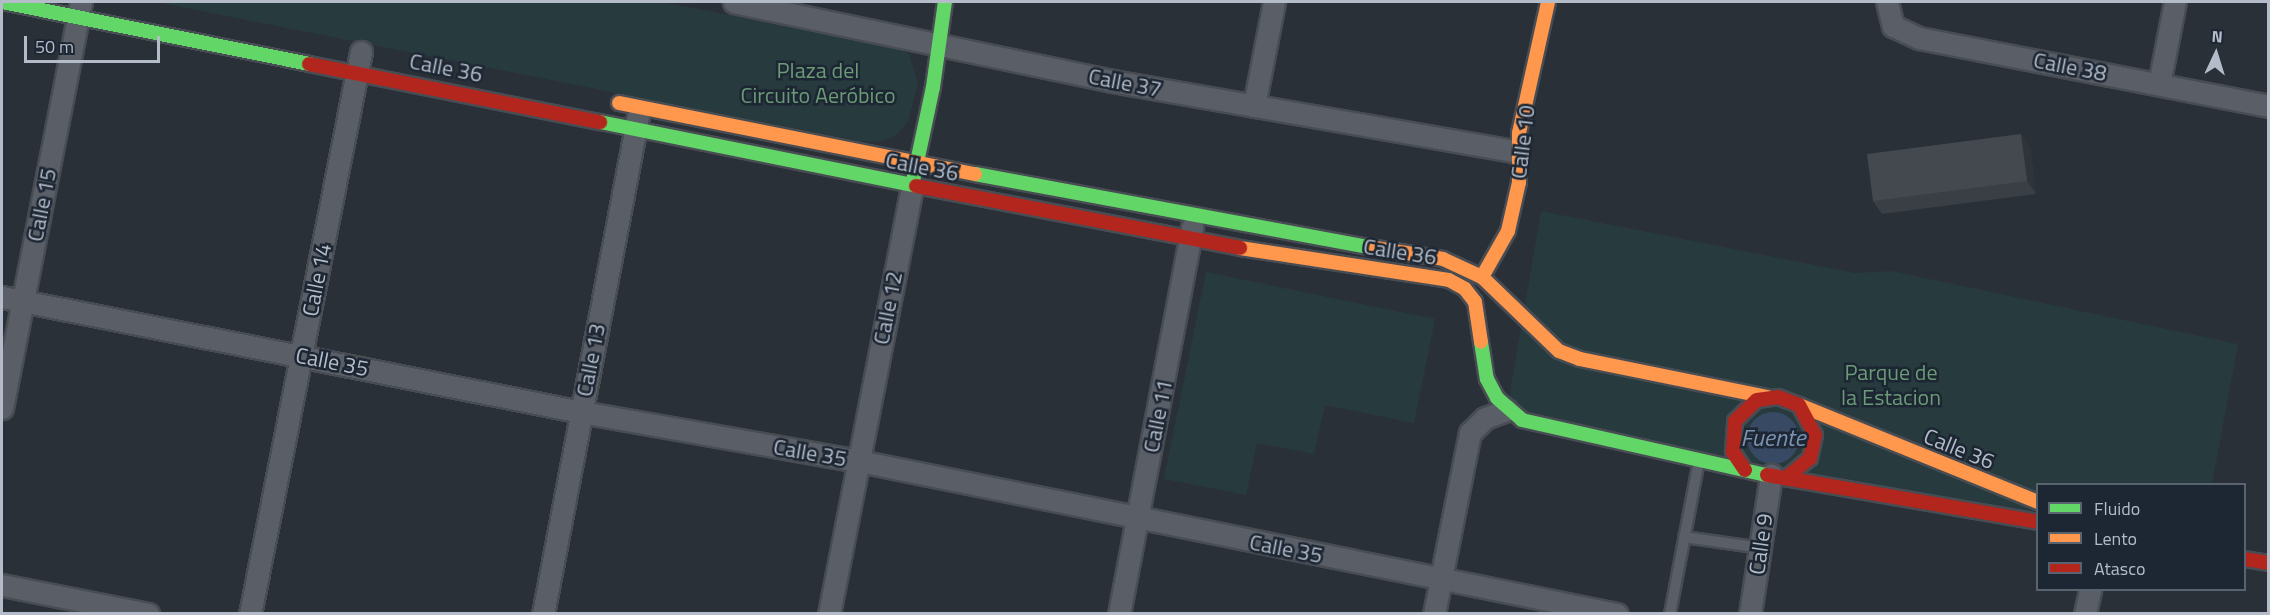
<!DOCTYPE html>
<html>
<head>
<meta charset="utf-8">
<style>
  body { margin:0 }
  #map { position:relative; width:2270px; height:615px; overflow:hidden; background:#2a3038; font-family:"Titillium Web",sans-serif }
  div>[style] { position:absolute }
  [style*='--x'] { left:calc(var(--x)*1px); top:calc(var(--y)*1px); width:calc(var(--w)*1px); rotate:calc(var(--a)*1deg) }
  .green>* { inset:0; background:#273a3e }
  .water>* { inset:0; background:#384963 }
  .round { border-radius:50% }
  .roads { filter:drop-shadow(2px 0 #484c53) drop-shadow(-2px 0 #484c53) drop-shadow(0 2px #484c53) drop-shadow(0 -2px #484c53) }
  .lane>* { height:10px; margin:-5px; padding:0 5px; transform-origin:5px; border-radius:5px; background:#5a5e66 }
  .street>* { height:21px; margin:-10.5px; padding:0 10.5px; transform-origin:10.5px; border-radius:10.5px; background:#5a5e66 }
  .fast>* { height:14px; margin:-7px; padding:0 7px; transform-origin:7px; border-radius:7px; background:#63d668 }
  .slow>* { height:14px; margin:-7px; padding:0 7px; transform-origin:7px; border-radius:7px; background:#ff974d }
  .jam>* { height:14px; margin:-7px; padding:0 7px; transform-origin:7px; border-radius:7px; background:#b3261e }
  .wall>* { inset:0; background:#3a3f45 }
  .shaded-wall>* { inset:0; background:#303338 }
  .building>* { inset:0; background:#444950 }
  span { translate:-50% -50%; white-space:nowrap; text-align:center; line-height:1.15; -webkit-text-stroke:5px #1d2633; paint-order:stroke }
  .street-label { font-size:22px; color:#b4bcc9 }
  .park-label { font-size:22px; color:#6b9a76 }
  .water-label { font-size:24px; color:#7c92b1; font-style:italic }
  .frame { position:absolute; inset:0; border:3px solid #b4bcc9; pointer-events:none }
  .legend { position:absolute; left:2036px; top:483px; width:210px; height:108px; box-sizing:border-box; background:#1d2633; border:2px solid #59626f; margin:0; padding:8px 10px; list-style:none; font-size:18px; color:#b4bcc9 }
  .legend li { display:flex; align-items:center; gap:12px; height:30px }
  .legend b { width:30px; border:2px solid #59626f }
  .north { position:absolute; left:2186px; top:24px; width:60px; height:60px; -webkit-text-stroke:4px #1d2633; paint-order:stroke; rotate:4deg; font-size:16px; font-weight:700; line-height:24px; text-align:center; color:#b4bcc9 }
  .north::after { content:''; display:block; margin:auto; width:21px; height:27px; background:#b4bcc9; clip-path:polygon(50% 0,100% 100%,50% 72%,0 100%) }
  .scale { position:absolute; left:24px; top:36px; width:136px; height:27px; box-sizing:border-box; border:3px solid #b4bcc9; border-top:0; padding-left:8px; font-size:18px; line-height:21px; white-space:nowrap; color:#b4bcc9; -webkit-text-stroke:4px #1d2633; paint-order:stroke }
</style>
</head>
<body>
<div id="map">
  <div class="green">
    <i style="clip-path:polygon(156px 2px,660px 2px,897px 46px,909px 54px,918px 83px,908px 122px,895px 136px,881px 142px,859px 141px)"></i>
    <i style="clip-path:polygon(1541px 211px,1855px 273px,1891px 271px,2238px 344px,2212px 484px,2038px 484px,2037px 522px,1507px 410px)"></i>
    <i style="clip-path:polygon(1206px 272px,1435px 319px,1414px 423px,1325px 405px,1314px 454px,1257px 443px,1246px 495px,1164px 479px)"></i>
  </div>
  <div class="water">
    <i class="round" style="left:1747px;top:412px;width:52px;height:52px"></i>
  </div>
  <div class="roads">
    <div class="lane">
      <i style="--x:1684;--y:537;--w:78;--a:8.1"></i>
      <i style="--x:1670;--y:614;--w:156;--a:-79.3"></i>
    </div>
    <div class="street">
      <i style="--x:734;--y:2;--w:386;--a:11.8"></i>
      <i style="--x:1112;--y:81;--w:412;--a:9.9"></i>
      <i style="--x:1887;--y:2;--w:25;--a:76"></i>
      <i style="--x:1893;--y:26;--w:29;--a:25"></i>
      <i style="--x:1919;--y:38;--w:356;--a:11"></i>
      <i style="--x:2159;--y:84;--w:84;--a:-79"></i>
      <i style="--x:1254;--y:106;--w:106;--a:-79.1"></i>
      <i style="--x:2;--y:297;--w:590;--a:11.23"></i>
      <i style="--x:581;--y:412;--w:282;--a:10"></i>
      <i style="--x:859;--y:461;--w:773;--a:11.41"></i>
      <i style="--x:2;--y:408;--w:414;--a:-79"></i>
      <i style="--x:2;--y:585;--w:149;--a:11.2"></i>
      <i style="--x:250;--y:614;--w:573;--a:-78.83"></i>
      <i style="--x:543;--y:614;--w:507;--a:-79.2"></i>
      <i style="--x:829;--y:614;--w:436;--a:-79"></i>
      <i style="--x:1119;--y:614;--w:394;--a:-79.3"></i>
      <i style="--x:1434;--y:614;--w:185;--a:-78.8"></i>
      <i style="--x:1470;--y:433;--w:21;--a:-45"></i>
      <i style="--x:1485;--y:418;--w:23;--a:-20"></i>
      <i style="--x:1750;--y:614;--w:141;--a:-81.4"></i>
      <i style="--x:2085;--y:614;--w:25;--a:-78"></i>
    </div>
    <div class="fast">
      <i style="--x:2;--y:2;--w:313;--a:11.4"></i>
      <i style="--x:600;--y:122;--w:322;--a:11.4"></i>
      <i style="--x:975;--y:174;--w:402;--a:10.5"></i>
      <i style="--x:913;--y:181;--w:96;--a:-78"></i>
      <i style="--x:933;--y:87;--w:86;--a:-82"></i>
      <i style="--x:1481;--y:342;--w:37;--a:81"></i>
      <i style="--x:1487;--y:379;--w:21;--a:62"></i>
      <i style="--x:1497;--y:398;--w:33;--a:41"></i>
      <i style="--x:1522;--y:420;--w:251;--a:12.7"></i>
    </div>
    <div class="slow">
      <i style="--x:619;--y:103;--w:363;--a:11.3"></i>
      <i style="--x:1370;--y:247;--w:74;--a:9.3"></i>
      <i style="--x:1443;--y:259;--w:43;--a:24.8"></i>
      <i style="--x:1482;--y:277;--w:107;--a:43.9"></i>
      <i style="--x:1559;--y:351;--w:22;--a:21"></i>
      <i style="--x:1580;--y:359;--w:191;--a:11.5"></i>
      <i style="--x:1240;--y:248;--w:211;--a:8.7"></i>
      <i style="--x:1449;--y:280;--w:18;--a:29"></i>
      <i style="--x:1465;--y:289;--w:16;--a:52"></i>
      <i style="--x:1475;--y:302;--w:40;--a:81.5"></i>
      <i style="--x:1482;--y:277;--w:53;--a:-60.5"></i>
      <i style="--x:1508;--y:231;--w:50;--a:-77.3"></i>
      <i style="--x:1519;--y:182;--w:49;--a:-90"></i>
      <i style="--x:1519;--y:133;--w:134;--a:-77.5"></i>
      <i style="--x:1799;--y:405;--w:258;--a:22.1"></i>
    </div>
    <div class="jam">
      <i style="--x:309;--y:64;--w:297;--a:11.3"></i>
      <i style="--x:916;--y:186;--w:330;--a:10.8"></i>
      <i style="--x:1745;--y:470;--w:22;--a:-124"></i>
      <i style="--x:1733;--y:452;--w:31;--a:-86"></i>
      <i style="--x:1735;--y:421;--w:30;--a:-44"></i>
      <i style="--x:1757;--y:400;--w:21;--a:-8"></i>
      <i style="--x:1778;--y:397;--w:22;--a:21"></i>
      <i style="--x:1799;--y:405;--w:34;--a:62"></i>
      <i style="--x:1815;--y:435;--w:24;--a:102"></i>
      <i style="--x:1810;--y:458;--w:31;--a:140"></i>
      <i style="--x:1767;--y:475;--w:275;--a:9.8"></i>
      <i style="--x:2244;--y:559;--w:24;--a:9"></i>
    </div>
  </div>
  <div class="wall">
    <i style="clip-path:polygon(2030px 147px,2036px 194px,1882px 214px,1873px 201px)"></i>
  </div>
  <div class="shaded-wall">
    <i style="clip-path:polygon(2021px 134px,2030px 147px,2036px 194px,2027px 181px)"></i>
  </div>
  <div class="building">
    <i style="clip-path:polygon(2021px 134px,2027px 181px,1873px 201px,1867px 154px)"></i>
  </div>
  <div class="street-label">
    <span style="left:2070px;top:67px;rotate:11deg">Calle 38</span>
    <span style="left:446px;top:68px;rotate:11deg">Calle 36</span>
    <span style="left:1125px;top:83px;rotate:11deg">Calle 37</span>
    <span style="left:1523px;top:142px;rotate:-83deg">Calle 10</span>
    <span style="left:922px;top:167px;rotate:11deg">Calle 36</span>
    <span style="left:42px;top:205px;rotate:-79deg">Calle 15</span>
    <span style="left:1400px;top:252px;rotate:9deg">Calle 36</span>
    <span style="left:317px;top:280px;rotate:-79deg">Calle 14</span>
    <span style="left:888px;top:308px;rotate:-79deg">Calle 12</span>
    <span style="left:591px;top:360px;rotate:-79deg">Calle 13</span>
    <span style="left:332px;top:362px;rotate:11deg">Calle 35</span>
    <span style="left:1158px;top:416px;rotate:-79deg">Calle 11</span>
    <span style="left:1959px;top:449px;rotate:22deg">Calle 36</span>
    <span style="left:810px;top:453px;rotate:10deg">Calle 35</span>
    <span style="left:1761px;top:544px;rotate:-82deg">Calle 9</span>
    <span style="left:1286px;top:549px;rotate:11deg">Calle 35</span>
  </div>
  <div class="park-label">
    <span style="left:818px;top:83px">Plaza del<br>Circuito Aeróbico</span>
    <span style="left:1891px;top:385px">Parque de<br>la Estacion</span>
  </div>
  <div class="water-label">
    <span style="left:1773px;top:438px">Fuente</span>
  </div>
  <div class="frame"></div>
  <ul class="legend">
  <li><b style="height:8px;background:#63d668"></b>Fluido</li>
  <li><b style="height:8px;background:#ff974d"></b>Lento</li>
  <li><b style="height:8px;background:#b3261e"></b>Atasco</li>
  </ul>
  <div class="north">N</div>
  <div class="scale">50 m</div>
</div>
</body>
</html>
